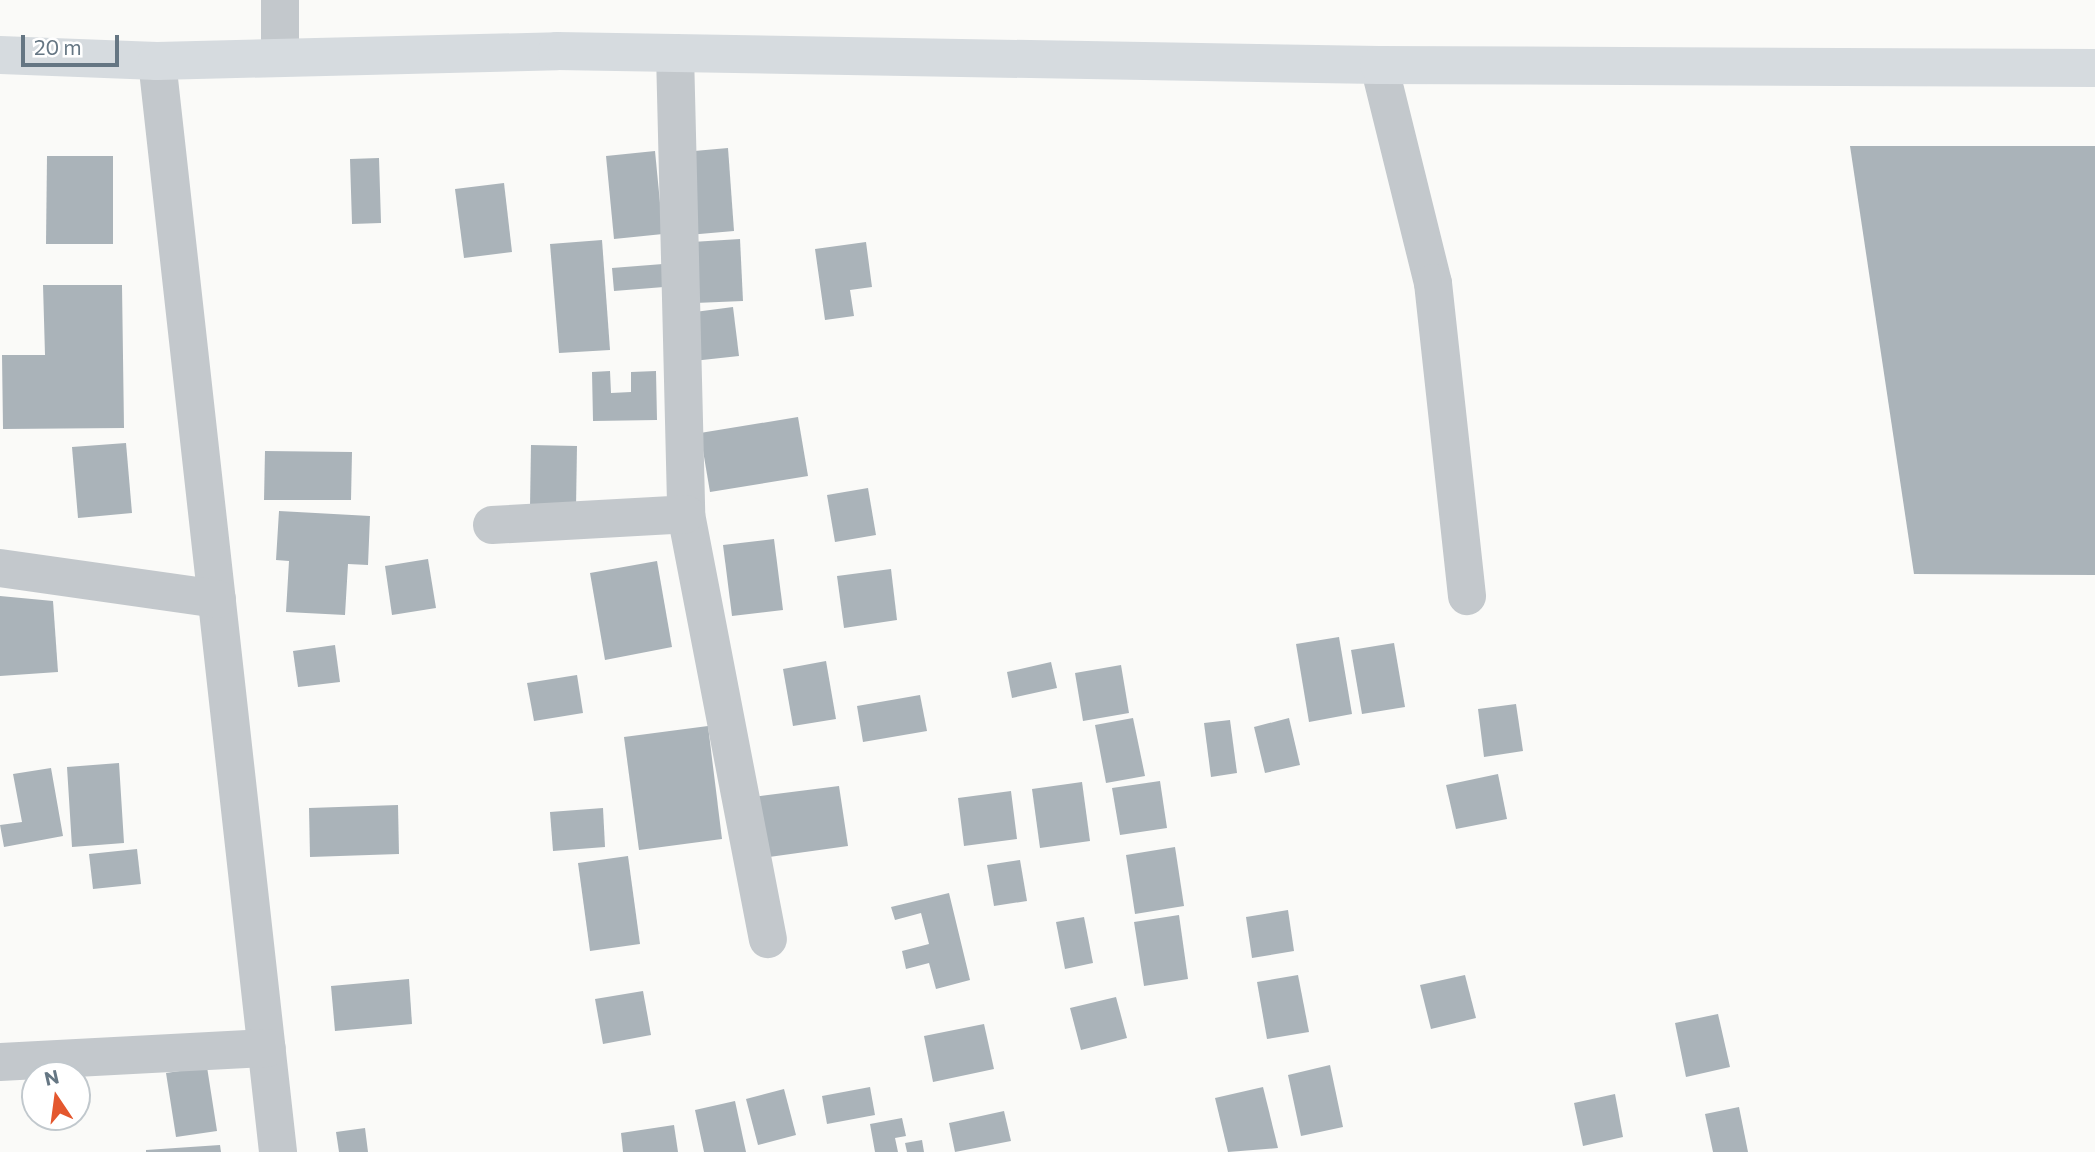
<!DOCTYPE html>
<html>
<head>
<meta charset="utf-8">
<style>
  body { margin:0 }
  #map { position:relative; width:2095px; height:1152px; overflow:hidden; background:#fafaf8; font-family:Commissioner,sans-serif }
  div>[style] { position:absolute }
  [style*='--x'] { left:calc(var(--x)*1px); top:calc(var(--y)*1px); width:calc(var(--w)*1px); rotate:calc(var(--a)*1deg) }
  .building>* { inset:0; background:#aab3b9 }
  .minor>* { height:38px; margin:-19px; padding:0 19px; transform-origin:19px; border-radius:19px; background:#c3c8cc }
  .major>* { height:38px; margin:-19px; padding:0 19px; transform-origin:19px; border-radius:19px; background:#d6dbdf }
  span { translate:-50% -50%; white-space:nowrap; text-align:center; line-height:1.15; -webkit-text-stroke:7px #fff; paint-order:stroke }
  .north { position:absolute; left:21px; top:1061px; width:70px; height:70px; box-sizing:border-box; background:#fff; border:2px solid #c1c8cd; border-radius:50%; rotate:347deg; font-size:19px; font-weight:700; line-height:28px; text-align:center; color:#657683 }
  .north::after { content:''; display:block; margin:auto; width:24px; height:32px; background:#e4572e; clip-path:polygon(50% 0,100% 100%,50% 72%,0 100%) }
  .scale { position:absolute; left:21px; top:35px; width:98px; height:32px; box-sizing:border-box; border:4px solid #657683; border-top:0; padding-left:9px; font-size:21px; line-height:24px; white-space:nowrap; color:#657683; -webkit-text-stroke:5px #fff; paint-order:stroke }
</style>
</head>
<body>
<div id="map">
  <div class="building">
    <i style="clip-path:polygon(1850px 146px,2095px 146px,2095px 575px,1914px 574px)"></i>
    <i style="clip-path:polygon(728px 148px,734px 231px,688px 235px,683px 152px)"></i>
    <i style="clip-path:polygon(655px 151px,663px 234px,614px 239px,606px 156px)"></i>
    <i style="clip-path:polygon(47px 156px,113px 156px,113px 244px,46px 244px)"></i>
    <i style="clip-path:polygon(379px 158px,381px 223px,352px 224px,350px 159px)"></i>
    <i style="clip-path:polygon(504px 183px,512px 252px,464px 258px,455px 189px)"></i>
    <i style="clip-path:polygon(740px 239px,743px 301px,695px 303px,692px 242px)"></i>
    <i style="clip-path:polygon(602px 240px,610px 350px,559px 353px,550px 244px)"></i>
    <i style="clip-path:polygon(866px 242px,872px 287px,850px 290px,854px 316px,825px 320px,815px 249px)"></i>
    <i style="clip-path:polygon(663px 264px,664px 287px,614px 291px,612px 268px)"></i>
    <i style="clip-path:polygon(43px 285px,122px 285px,124px 428px,3px 429px,2px 355px,45px 355px)"></i>
    <i style="clip-path:polygon(733px 307px,739px 356px,693px 361px,687px 313px)"></i>
    <i style="clip-path:polygon(610px 371px,611px 393px,631px 392px,631px 372px,656px 371px,657px 420px,593px 421px,592px 372px)"></i>
    <i style="clip-path:polygon(798px 417px,808px 476px,710px 492px,700px 433px)"></i>
    <i style="clip-path:polygon(126px 443px,132px 513px,78px 518px,72px 447px)"></i>
    <i style="clip-path:polygon(531px 445px,577px 446px,576px 508px,530px 507px)"></i>
    <i style="clip-path:polygon(265px 451px,352px 452px,351px 500px,264px 500px)"></i>
    <i style="clip-path:polygon(868px 488px,876px 535px,835px 542px,827px 495px)"></i>
    <i style="clip-path:polygon(279px 511px,370px 516px,368px 565px,348px 564px,345px 615px,286px 612px,289px 561px,276px 560px)"></i>
    <i style="clip-path:polygon(774px 539px,783px 610px,732px 616px,723px 545px)"></i>
    <i style="clip-path:polygon(428px 559px,436px 608px,392px 615px,385px 566px)"></i>
    <i style="clip-path:polygon(657px 561px,672px 647px,605px 660px,590px 573px)"></i>
    <i style="clip-path:polygon(891px 569px,897px 620px,844px 628px,837px 576px)"></i>
    <i style="clip-path:polygon(0 596px,53px 601px,58px 672px,0 676px)"></i>
    <i style="clip-path:polygon(1339px 637px,1352px 714px,1309px 722px,1296px 644px)"></i>
    <i style="clip-path:polygon(1394px 643px,1405px 707px,1362px 714px,1351px 650px)"></i>
    <i style="clip-path:polygon(335px 645px,340px 682px,298px 687px,293px 651px)"></i>
    <i style="clip-path:polygon(826px 661px,836px 719px,793px 726px,783px 669px)"></i>
    <i style="clip-path:polygon(1051px 662px,1057px 688px,1012px 698px,1007px 672px)"></i>
    <i style="clip-path:polygon(1121px 665px,1129px 713px,1083px 721px,1075px 673px)"></i>
    <i style="clip-path:polygon(577px 675px,583px 713px,534px 721px,527px 683px)"></i>
    <i style="clip-path:polygon(920px 695px,927px 731px,863px 742px,857px 706px)"></i>
    <i style="clip-path:polygon(1516px 704px,1523px 751px,1484px 757px,1478px 709px)"></i>
    <i style="clip-path:polygon(1133px 718px,1145px 776px,1106px 783px,1095px 725px)"></i>
    <i style="clip-path:polygon(1289px 718px,1300px 765px,1265px 773px,1254px 727px)"></i>
    <i style="clip-path:polygon(1230px 720px,1237px 773px,1211px 777px,1204px 723px)"></i>
    <i style="clip-path:polygon(708px 726px,722px 839px,639px 850px,624px 737px)"></i>
    <i style="clip-path:polygon(119px 763px,124px 843px,72px 847px,67px 767px)"></i>
    <i style="clip-path:polygon(51px 768px,63px 836px,4px 847px,0 825px,22px 822px,13px 774px)"></i>
    <i style="clip-path:polygon(1498px 774px,1507px 819px,1456px 829px,1446px 785px)"></i>
    <i style="clip-path:polygon(1160px 781px,1167px 828px,1120px 835px,1112px 788px)"></i>
    <i style="clip-path:polygon(1082px 782px,1090px 841px,1040px 848px,1032px 789px)"></i>
    <i style="clip-path:polygon(839px 786px,848px 846px,762px 858px,753px 797px)"></i>
    <i style="clip-path:polygon(1011px 791px,1017px 839px,964px 846px,958px 798px)"></i>
    <i style="clip-path:polygon(398px 805px,399px 854px,310px 857px,309px 808px)"></i>
    <i style="clip-path:polygon(603px 808px,605px 847px,553px 851px,550px 812px)"></i>
    <i style="clip-path:polygon(1175px 847px,1184px 906px,1135px 914px,1126px 855px)"></i>
    <i style="clip-path:polygon(137px 849px,141px 884px,93px 889px,89px 854px)"></i>
    <i style="clip-path:polygon(628px 856px,640px 944px,590px 951px,578px 863px)"></i>
    <i style="clip-path:polygon(1020px 860px,1027px 901px,994px 906px,987px 865px)"></i>
    <i style="clip-path:polygon(949px 893px,970px 980px,936px 989px,929px 963px,906px 969px,902px 951px,929px 944px,921px 913px,895px 920px,891px 907px)"></i>
    <i style="clip-path:polygon(1288px 910px,1294px 951px,1252px 958px,1246px 917px)"></i>
    <i style="clip-path:polygon(1179px 915px,1188px 979px,1144px 986px,1134px 922px)"></i>
    <i style="clip-path:polygon(1084px 917px,1093px 963px,1065px 969px,1056px 922px)"></i>
    <i style="clip-path:polygon(1298px 975px,1309px 1032px,1267px 1039px,1257px 982px)"></i>
    <i style="clip-path:polygon(1465px 975px,1476px 1018px,1431px 1029px,1420px 985px)"></i>
    <i style="clip-path:polygon(409px 979px,412px 1024px,335px 1031px,331px 986px)"></i>
    <i style="clip-path:polygon(643px 991px,651px 1035px,603px 1044px,595px 999px)"></i>
    <i style="clip-path:polygon(1116px 997px,1127px 1038px,1081px 1050px,1070px 1008px)"></i>
    <i style="clip-path:polygon(1718px 1014px,1730px 1067px,1686px 1077px,1675px 1023px)"></i>
    <i style="clip-path:polygon(984px 1024px,994px 1069px,933px 1082px,924px 1036px)"></i>
    <i style="clip-path:polygon(1330px 1065px,1343px 1127px,1301px 1136px,1288px 1075px)"></i>
    <i style="clip-path:polygon(207px 1067px,217px 1131px,176px 1137px,166px 1073px)"></i>
    <i style="clip-path:polygon(870px 1087px,875px 1115px,827px 1124px,822px 1096px)"></i>
    <i style="clip-path:polygon(1263px 1087px,1278px 1148px,1228px 1152px,1215px 1098px)"></i>
    <i style="clip-path:polygon(784px 1089px,796px 1135px,758px 1145px,746px 1099px)"></i>
    <i style="clip-path:polygon(1615px 1094px,1623px 1137px,1583px 1146px,1574px 1103px)"></i>
    <i style="clip-path:polygon(735px 1101px,746px 1152px,704px 1152px,695px 1110px)"></i>
    <i style="clip-path:polygon(1739px 1107px,1748px 1152px,1713px 1152px,1705px 1114px)"></i>
    <i style="clip-path:polygon(1004px 1111px,1011px 1141px,955px 1152px,949px 1123px)"></i>
    <i style="clip-path:polygon(902px 1118px,906px 1136px,895px 1138px,898px 1152px,875px 1152px,870px 1124px)"></i>
    <i style="clip-path:polygon(674px 1125px,678px 1152px,623px 1152px,621px 1133px)"></i>
    <i style="clip-path:polygon(365px 1128px,368px 1152px,339px 1152px,336px 1132px)"></i>
    <i style="clip-path:polygon(922px 1140px,924px 1152px,907px 1152px,905px 1143px)"></i>
    <i style="clip-path:polygon(220px 1145px,221px 1152px,146px 1152px,146px 1150px)"></i>
  </div>
  <div class="minor">
    <i style="--x:675;--y:53;--w:461;--a:88.6"></i>
    <i style="--x:686;--y:514;--w:433;--a:79.1"></i>
    <i style="--x:280;--y:58;--w:58;--a:-90"></i>
    <i style="--x:157;--y:61;--w:1098;--a:83.67"></i>
    <i style="--x:1379;--y:65;--w:225;--a:76.1"></i>
    <i style="--x:1433;--y:283;--w:315;--a:83.8"></i>
    <i style="--x:492;--y:525;--w:194;--a:-3.2"></i>
    <i style="--x:0;--y:568;--w:219;--a:8.1"></i>
    <i style="--x:0;--y:1062;--w:267;--a:-3"></i>
  </div>
  <div class="major">
    <i style="--x:0;--y:55;--w:157;--a:2.2"></i>
    <i style="--x:157;--y:61;--w:400;--a:-1.4"></i>
    <i style="--x:557;--y:51;--w:822;--a:0.98"></i>
    <i style="--x:1379;--y:65;--w:716;--a:0.24"></i>
  </div>
  <div class="north">N</div>
  <div class="scale">20 m</div>
</div>
</body>
</html>
